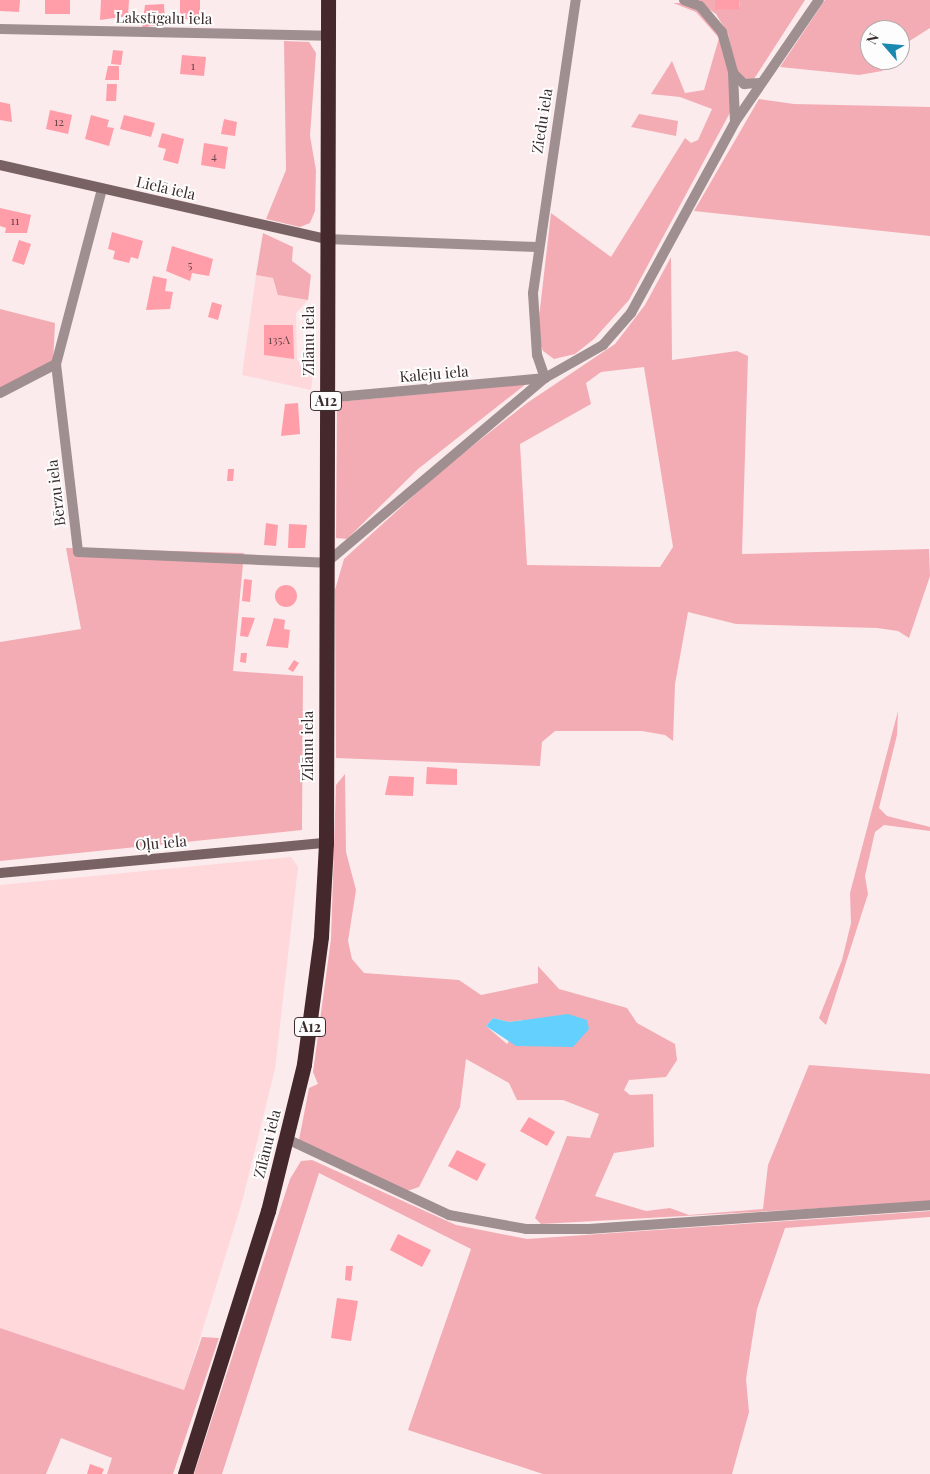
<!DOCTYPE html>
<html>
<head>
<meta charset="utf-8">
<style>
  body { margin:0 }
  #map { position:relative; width:930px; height:1474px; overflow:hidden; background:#fbebec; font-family:"Playfair Display",serif }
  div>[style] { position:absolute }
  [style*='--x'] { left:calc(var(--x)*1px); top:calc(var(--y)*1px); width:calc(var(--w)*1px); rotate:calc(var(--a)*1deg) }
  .built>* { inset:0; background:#fed8db }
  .green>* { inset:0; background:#f3acb4 }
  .water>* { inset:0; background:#64d0fd }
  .building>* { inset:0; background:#ff9da9 }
  .round { border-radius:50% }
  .street>* { height:10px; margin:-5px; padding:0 5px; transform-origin:5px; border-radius:5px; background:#9f8f90 }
  .secondary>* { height:10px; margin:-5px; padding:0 5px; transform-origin:5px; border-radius:5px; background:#786264 }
  .highway>* { height:15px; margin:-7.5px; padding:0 7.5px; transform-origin:7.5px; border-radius:7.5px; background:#44282b }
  span { translate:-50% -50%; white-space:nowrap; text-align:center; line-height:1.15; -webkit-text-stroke:4px #fdfdfd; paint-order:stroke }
  .number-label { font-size:12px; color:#6b484c }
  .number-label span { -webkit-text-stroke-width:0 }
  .shield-label span { padding:1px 4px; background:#fdfdfd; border:1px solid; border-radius:4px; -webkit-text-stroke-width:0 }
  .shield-label { font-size:14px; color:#3a2b2d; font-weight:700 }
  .street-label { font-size:15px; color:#3a2b2d }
  .north { position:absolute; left:860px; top:20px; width:50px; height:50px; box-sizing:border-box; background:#fdfdfd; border:1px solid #afa9aa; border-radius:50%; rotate:297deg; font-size:14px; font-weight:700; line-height:20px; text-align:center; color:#3a2b2d }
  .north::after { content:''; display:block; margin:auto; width:18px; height:22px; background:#1b88af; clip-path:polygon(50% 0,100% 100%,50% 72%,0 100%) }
</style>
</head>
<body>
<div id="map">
  <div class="built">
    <i style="clip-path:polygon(256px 275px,273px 278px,279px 295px,308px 300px,296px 313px,297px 360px,313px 374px,311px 390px,242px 375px)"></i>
    <i style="clip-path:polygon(291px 857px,298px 867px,275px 1069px,242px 1202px,184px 1390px,0 1328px,0 885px)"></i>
  </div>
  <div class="green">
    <i style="clip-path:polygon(696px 0,715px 0,715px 10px,740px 8px,739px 0,805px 0,754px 79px,745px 81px,736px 70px,728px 34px,716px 14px)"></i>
    <i style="clip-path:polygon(825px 0,930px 0,930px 28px,900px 47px,900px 30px,870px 30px,870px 60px,903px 58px,882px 71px,859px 75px,780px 67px)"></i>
    <i style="clip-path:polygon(673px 3px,686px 3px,698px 9px,716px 27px,730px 73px,732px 109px,629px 300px,594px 339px,575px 354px,554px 359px,543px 351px,537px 335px,551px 213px,611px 257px,685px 138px,691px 143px,698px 140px,712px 109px,680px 97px,651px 94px,672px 61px,685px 93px,704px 90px,719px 38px,696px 12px)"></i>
    <i style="clip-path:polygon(284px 41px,309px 42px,316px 53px,310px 136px,316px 170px,315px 211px,310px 223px,300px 227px,266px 219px,286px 170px)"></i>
    <i style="clip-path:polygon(759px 99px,794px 104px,930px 107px,930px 236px,694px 211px)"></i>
    <i style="clip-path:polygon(639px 114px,678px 121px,676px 136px,631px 127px)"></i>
    <i style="clip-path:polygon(263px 233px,293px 247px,292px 261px,311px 275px,308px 300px,278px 295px,273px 278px,256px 275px)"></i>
    <i style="clip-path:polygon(evenodd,671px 257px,672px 360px,737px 351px,748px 356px,742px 554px,929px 549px,930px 576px,909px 638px,898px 631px,877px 628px,736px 624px,688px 612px,675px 684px,673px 741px,665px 735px,642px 731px,555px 731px,542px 742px,540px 766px,336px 758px,335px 590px,344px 559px,443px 469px,527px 403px,615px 344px,645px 305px,671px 257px,644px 367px,673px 547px,660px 567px,527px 565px,520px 444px,591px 404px,586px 383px,601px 372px,644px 367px)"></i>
    <i style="clip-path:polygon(0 309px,55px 323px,53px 363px,0 391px)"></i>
    <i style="clip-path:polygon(526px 384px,418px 469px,347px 539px,336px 538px,337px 402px)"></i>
    <i style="clip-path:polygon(66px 548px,244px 553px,233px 671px,303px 676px,302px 830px,0 861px,0 642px,81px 629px)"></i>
    <i style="clip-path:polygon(898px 711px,897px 735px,879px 808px,887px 816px,930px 827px,930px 831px,884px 825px,875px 832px,865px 876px,868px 894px,826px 1025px,819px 1018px,842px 960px,851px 923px,850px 893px)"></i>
    <i style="clip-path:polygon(evenodd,345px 774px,346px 852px,356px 890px,348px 941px,352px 959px,364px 973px,459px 980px,481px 995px,538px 983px,538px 966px,559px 989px,627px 1008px,637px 1023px,675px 1044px,677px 1060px,666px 1077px,629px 1080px,624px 1090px,630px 1095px,653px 1094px,654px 1147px,614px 1153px,595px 1196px,646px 1211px,670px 1208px,689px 1215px,763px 1209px,768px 1165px,809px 1065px,930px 1074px,930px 1202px,541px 1224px,535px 1218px,567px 1136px,590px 1138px,599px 1114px,563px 1100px,517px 1100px,509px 1083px,466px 1059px,460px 1107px,419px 1187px,404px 1192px,299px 1140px,309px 1088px,318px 1084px,313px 1072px,331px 939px,336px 785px,345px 774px,493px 1018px,509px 1022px,523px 1020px,507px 1044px,486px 1026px,493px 1018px)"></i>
    <i style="clip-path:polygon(312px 1160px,456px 1225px,527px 1239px,930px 1211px,930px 1217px,785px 1228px,757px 1309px,746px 1379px,749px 1412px,732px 1474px,543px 1474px,408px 1430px,471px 1249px,319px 1173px,222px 1474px,194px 1474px,290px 1179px,301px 1161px)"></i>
    <i style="clip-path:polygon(0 1328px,184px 1390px,202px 1337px,219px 1338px,173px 1474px,107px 1474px,112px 1458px,61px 1438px,46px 1474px,0 1474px)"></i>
  </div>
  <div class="water">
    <i style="clip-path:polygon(568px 1014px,587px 1020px,589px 1029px,573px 1047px,516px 1046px,486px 1026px,493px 1018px,509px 1022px)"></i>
  </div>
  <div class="building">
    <i style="clip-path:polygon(0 0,20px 0,19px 12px,0 11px)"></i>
    <i style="clip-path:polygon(45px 0,70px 0,70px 14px,45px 14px)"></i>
    <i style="clip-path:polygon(101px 0,129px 0,128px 16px,100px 20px)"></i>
    <i style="clip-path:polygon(180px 0,200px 0,200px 19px,180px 19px)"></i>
    <i style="clip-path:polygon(715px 0,739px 0,740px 9px,715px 10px)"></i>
    <i style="clip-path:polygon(164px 4px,165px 23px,142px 28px,145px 5px)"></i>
    <i style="clip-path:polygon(113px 50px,123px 51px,121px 65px,111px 64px)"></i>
    <i style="clip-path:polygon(182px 55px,206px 57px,204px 76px,180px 74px)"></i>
    <i style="clip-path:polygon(108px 66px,119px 66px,119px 80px,105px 80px)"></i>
    <i style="clip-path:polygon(107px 84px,117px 84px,116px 101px,106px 101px)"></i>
    <i style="clip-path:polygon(0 102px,10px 104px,12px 122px,0 120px)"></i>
    <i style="clip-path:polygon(50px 110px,72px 115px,68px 134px,46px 129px)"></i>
    <i style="clip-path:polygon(91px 115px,109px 120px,107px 127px,114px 128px,109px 146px,85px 139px)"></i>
    <i style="clip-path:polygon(124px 115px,155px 123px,151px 137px,120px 129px)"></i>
    <i style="clip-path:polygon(224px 119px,237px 122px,235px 136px,221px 134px)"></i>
    <i style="clip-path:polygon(162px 133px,184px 139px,178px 164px,163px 160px,166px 149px,158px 147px)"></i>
    <i style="clip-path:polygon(204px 143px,228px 147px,225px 169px,201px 165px)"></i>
    <i style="clip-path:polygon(0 208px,31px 215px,27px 233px,5px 233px,6px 228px,0 226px)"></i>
    <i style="clip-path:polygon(112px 232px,143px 241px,138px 259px,131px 257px,129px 263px,113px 259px,115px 251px,108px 249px)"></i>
    <i style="clip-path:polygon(19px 240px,31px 244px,24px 265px,12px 261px)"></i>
    <i style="clip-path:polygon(172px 246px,213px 259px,209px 276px,192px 273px,190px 281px,166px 271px)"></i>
    <i style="clip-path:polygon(153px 276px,167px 279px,165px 291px,173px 292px,170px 309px,146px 310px)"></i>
    <i style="clip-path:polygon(212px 302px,222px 305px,218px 320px,208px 317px)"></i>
    <i style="clip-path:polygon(264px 325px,293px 325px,294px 359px,264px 355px)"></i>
    <i style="clip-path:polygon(298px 403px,300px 434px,281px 436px,285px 404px)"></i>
    <i style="clip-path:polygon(228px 469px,234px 469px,233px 481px,227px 481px)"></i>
    <i style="clip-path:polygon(266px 523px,278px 525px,276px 546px,264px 545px)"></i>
    <i style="clip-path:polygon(289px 524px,307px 525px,305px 548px,288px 548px)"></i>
    <i style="clip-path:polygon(244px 579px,252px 580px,250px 602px,242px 601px)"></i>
    <i class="round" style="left:275px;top:585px;width:22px;height:22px"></i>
    <i style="clip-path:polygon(242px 617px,255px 618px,248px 637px,240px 636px)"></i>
    <i style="clip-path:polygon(274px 618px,285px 620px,284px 629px,290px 630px,288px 648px,266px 646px)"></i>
    <i style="clip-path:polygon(241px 653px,247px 653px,246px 663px,240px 662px)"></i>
    <i style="clip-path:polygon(294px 660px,299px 663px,293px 672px,288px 669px)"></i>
    <i style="clip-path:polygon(427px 767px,457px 769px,457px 785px,426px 784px)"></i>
    <i style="clip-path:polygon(389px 776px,414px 777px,413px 796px,385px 795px)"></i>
    <i style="clip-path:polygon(529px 1117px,555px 1132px,547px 1146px,520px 1131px)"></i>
    <i style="clip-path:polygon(457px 1150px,486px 1164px,477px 1181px,448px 1166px)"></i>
    <i style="clip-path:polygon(398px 1234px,431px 1250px,422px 1267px,390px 1250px)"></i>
    <i style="clip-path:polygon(346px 1266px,353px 1266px,351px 1281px,345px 1280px)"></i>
    <i style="clip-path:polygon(337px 1298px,358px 1301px,351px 1341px,331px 1338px)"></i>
    <i style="clip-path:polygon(90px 1464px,104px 1469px,102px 1474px,87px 1474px)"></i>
  </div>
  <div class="street">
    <i style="--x:684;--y:0;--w:17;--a:21"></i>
    <i style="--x:700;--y:6;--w:34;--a:50"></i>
    <i style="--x:722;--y:32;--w:41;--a:74.6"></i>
    <i style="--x:733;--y:72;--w:49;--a:87.7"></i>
    <i style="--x:0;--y:29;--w:328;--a:1.2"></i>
    <i style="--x:733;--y:73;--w:16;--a:45"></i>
    <i style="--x:744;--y:84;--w:16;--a:-4"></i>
    <i style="--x:102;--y:189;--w:181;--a:104.7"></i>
    <i style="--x:56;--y:364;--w:189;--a:83.3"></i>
    <i style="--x:78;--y:552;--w:248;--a:2.5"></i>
    <i style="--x:326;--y:563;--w:287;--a:-40.2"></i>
    <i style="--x:545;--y:378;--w:67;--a:-29.6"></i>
    <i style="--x:603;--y:345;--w:43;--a:-48.8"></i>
    <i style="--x:631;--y:313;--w:217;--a:-61.4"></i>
    <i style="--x:735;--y:122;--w:148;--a:-55.5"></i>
    <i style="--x:326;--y:239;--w:211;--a:2.2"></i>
    <i style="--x:0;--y:393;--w:63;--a:-27.4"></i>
    <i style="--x:326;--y:398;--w:220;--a:-5.2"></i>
    <i style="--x:545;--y:378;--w:24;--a:-109"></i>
    <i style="--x:537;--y:355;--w:62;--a:-93.7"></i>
    <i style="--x:533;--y:293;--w:296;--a:-81.7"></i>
    <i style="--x:287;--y:1139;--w:179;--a:25.1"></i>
    <i style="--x:449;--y:1215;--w:78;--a:10.3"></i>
    <i style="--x:526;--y:1229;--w:63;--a:0"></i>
    <i style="--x:589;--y:1229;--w:342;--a:-4"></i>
  </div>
  <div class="secondary">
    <i style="--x:0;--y:165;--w:334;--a:12.8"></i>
    <i style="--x:0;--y:873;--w:327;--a:-5.3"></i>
  </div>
  <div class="highway">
    <i style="--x:185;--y:1474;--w:276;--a:-72.5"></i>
    <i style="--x:268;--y:1211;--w:151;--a:-76.2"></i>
    <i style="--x:304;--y:1064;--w:129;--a:-82.4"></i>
    <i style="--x:321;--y:936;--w:93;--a:-86.9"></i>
    <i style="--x:326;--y:843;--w:843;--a:-89.86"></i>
  </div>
  <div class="number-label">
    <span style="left:193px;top:66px">1</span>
    <span style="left:59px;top:122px">12</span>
    <span style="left:214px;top:156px">4</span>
    <span style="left:15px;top:221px">11</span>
    <span style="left:190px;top:265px">5</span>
    <span style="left:279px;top:340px">135A</span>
  </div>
  <div class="shield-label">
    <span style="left:326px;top:401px">A12</span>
    <span style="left:310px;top:1027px">A12</span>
  </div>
  <div class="street-label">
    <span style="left:164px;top:18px;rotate:1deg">Lakstīgalu iela</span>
    <span style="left:542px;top:121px;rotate:-81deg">Ziedu iela</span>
    <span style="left:166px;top:188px;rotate:13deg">Lielā iela</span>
    <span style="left:309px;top:341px;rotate:-90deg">Zīlānu iela</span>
    <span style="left:434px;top:374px;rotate:-5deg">Kalēju iela</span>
    <span style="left:56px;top:493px;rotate:-97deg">Bērzu iela</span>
    <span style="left:308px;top:746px;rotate:-90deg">Zīlānu iela</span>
    <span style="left:161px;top:843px;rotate:-5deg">Oļu iela</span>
    <span style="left:267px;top:1144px;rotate:-76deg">Zīlānu iela</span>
  </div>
  <div class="north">N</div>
</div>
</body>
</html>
